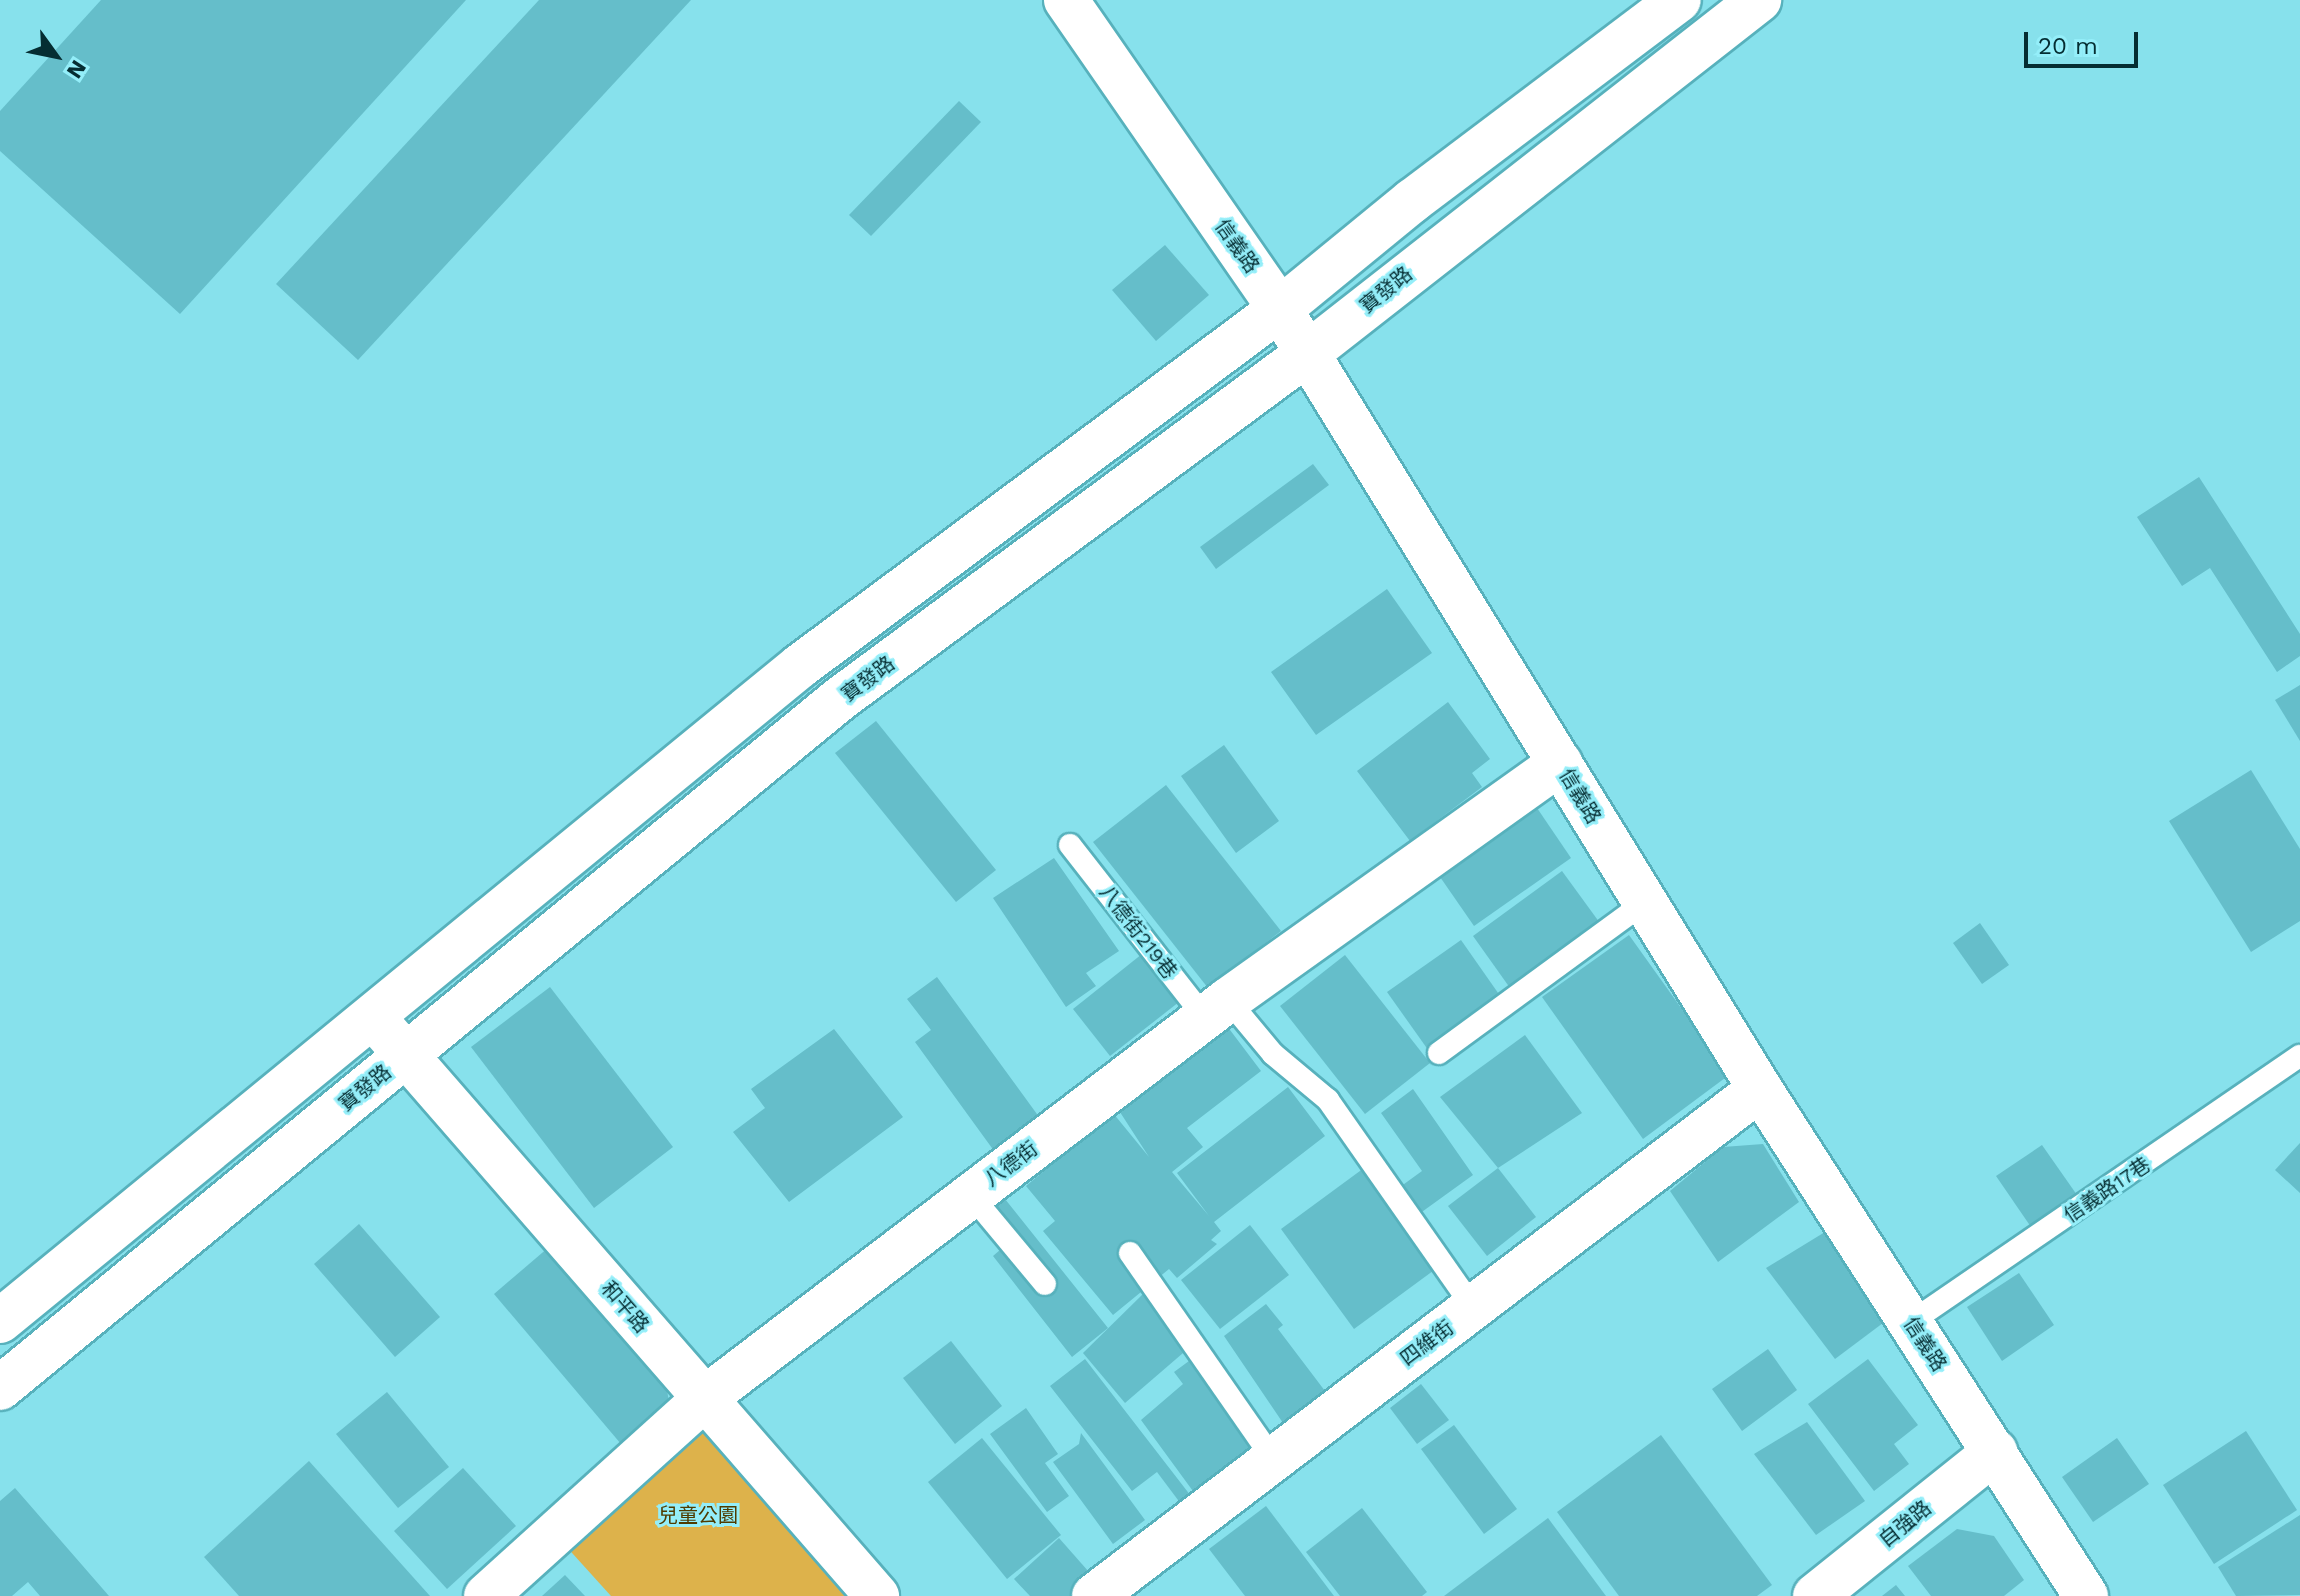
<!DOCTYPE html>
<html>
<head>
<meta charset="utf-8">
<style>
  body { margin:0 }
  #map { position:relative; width:2300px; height:1596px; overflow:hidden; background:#87e1ec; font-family:"Work Sans","Noto Sans TC",sans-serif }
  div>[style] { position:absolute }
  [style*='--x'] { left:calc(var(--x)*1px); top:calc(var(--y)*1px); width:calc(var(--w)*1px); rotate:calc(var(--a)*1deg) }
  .green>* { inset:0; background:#ddb24b }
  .building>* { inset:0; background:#65beca }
  .roads { filter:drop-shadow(2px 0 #57b1bc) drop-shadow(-2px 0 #57b1bc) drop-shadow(0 2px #57b1bc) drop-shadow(0 -2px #57b1bc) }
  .lane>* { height:22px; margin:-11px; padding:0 11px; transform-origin:11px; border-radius:11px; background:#fff }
  .street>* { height:44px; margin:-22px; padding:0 22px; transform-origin:22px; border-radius:22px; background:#fff }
  .secondary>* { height:44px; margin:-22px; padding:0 22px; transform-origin:22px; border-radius:22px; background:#fff }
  span { translate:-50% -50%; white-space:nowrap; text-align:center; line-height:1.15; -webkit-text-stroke:6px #94eef9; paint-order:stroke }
  .street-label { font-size:20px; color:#052d32 }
  .park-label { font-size:20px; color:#503b00 }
  .north { position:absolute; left:16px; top:16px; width:80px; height:80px; -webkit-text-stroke:6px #94eef9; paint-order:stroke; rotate:123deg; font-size:22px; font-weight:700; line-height:32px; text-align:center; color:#052d32 }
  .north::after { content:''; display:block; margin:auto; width:28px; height:36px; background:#052d32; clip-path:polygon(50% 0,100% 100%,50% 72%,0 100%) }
  .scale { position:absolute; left:2024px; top:32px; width:114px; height:36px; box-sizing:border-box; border:4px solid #052d32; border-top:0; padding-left:10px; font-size:24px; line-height:28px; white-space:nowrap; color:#052d32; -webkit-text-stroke:6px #94eef9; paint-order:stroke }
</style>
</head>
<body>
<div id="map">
  <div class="green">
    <i style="clip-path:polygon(705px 1398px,877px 1596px,611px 1596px,554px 1533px)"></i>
  </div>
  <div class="building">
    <i style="clip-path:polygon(101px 0,466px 0,180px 314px,0 151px,0 111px)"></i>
    <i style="clip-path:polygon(539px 0,691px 0,358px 360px,276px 284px)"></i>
    <i style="clip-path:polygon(959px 101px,981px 122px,871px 236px,849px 215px)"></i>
    <i style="clip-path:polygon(1165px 245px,1209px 295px,1156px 341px,1112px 290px)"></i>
    <i style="clip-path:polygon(1313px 464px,1329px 485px,1216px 569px,1200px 547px)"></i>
    <i style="clip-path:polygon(2199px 477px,2300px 634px,2300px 656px,2277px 672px,2210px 568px,2182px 586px,2137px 517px)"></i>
    <i style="clip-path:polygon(1387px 589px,1432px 653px,1316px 735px,1271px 672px)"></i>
    <i style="clip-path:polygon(2300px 685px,2300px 741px,2275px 700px)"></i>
    <i style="clip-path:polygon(1448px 702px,1490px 759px,1472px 773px,1482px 787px,1410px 841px,1357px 771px)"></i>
    <i style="clip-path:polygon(876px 721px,996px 870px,956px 902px,835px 753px)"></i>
    <i style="clip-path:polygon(1224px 745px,1279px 821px,1236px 853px,1181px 776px)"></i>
    <i style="clip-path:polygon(2251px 770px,2300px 849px,2300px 921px,2251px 952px,2169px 821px)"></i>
    <i style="clip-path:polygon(1166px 785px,1281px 931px,1208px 988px,1093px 842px)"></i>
    <i style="clip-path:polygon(1535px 805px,1571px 858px,1474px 926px,1438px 874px)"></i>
    <i style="clip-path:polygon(1054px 858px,1119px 951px,1086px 973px,1096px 986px,1066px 1007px,993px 898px)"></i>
    <i style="clip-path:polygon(1562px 871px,1605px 930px,1515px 995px,1473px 936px)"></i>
    <i style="clip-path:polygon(1980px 923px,2009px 965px,1982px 984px,1953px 943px)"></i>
    <i style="clip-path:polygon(1629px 935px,1729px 1075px,1643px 1139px,1542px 997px)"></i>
    <i style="clip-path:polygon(1461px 940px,1503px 1000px,1431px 1054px,1387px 992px)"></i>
    <i style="clip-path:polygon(1142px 954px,1179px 1002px,1110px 1056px,1073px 1009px)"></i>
    <i style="clip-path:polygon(1345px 955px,1430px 1063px,1365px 1114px,1280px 1006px)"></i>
    <i style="clip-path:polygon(937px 977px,1042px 1121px,997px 1155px,915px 1042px,931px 1030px,907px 999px)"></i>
    <i style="clip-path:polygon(550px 987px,673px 1147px,594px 1208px,471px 1047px)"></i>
    <i style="clip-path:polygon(1227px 1026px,1261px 1071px,1187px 1128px,1203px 1147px,1172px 1172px,1209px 1216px,1177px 1173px,1288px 1087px,1325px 1136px,1214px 1222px,1221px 1231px,1211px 1240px,1217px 1244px,1177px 1278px,1169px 1269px,1113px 1315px,1043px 1231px,1055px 1221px,1026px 1186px,1113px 1113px,1149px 1157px,1118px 1109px)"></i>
    <i style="clip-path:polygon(834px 1029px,903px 1117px,789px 1202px,733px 1132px,765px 1108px,751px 1089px)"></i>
    <i style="clip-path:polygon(1525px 1035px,1582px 1113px,1498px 1168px,1440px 1097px)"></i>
    <i style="clip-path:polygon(1413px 1089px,1473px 1175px,1419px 1214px,1400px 1187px,1422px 1171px,1381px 1113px)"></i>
    <i style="clip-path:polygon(2300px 1143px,2300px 1193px,2275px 1170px)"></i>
    <i style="clip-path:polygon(1763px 1144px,1799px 1202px,1718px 1262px,1670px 1191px,1723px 1147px)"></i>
    <i style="clip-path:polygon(2042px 1145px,2077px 1195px,2031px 1227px,1996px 1176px)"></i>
    <i style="clip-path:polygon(1364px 1168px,1437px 1268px,1354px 1329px,1281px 1229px)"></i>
    <i style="clip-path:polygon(1498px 1168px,1536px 1217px,1487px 1256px,1448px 1206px)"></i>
    <i style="clip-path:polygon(1005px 1199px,1108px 1328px,1072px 1357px,993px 1256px,1000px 1250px,977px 1221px)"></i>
    <i style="clip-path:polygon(359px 1224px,440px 1317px,395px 1357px,314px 1264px)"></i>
    <i style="clip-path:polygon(1250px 1225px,1289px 1275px,1220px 1329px,1181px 1280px)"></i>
    <i style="clip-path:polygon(1825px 1232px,1883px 1323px,1835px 1359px,1766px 1268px)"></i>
    <i style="clip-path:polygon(556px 1241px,664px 1368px,669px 1403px,621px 1444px,494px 1294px)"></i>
    <i style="clip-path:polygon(2019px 1273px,2054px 1325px,2002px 1361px,1967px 1307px)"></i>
    <i style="clip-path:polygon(1144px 1293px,1190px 1347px,1125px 1403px,1083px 1353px)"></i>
    <i style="clip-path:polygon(1266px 1304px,1283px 1325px,1278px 1329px,1325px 1391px,1283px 1423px,1224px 1336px)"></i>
    <i style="clip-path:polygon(951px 1341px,1002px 1406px,955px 1444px,903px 1378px)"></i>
    <i style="clip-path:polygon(1768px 1349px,1797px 1390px,1742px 1431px,1712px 1389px)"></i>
    <i style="clip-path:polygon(1204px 1350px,1272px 1445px,1198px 1498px,1141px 1420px,1183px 1384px,1174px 1372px)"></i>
    <i style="clip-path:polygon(1085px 1359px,1194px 1500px,1184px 1508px,1157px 1472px,1132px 1491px,1050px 1386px)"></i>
    <i style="clip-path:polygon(1868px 1359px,1918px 1425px,1894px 1444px,1909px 1464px,1874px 1491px,1808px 1404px)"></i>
    <i style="clip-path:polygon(1421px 1384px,1449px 1420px,1417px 1444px,1390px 1408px)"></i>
    <i style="clip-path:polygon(387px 1392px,449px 1467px,398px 1508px,336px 1434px)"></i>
    <i style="clip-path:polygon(1026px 1408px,1058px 1454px,1045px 1463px,1069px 1496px,1047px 1512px,990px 1434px)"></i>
    <i style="clip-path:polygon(1807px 1422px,1865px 1501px,1816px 1535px,1754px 1454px)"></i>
    <i style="clip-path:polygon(1454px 1425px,1517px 1509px,1484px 1534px,1421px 1449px)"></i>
    <i style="clip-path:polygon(2246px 1431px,2297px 1510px,2214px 1564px,2163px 1485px)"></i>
    <i style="clip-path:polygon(1081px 1433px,1145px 1520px,1113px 1544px,1053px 1462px,1079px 1444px)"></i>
    <i style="clip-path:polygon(1661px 1435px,1772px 1585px,1757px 1596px,1619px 1596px,1557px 1512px)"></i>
    <i style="clip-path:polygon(982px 1438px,1061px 1535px,1007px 1579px,928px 1482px)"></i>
    <i style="clip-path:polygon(2117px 1438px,2149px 1484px,2093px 1522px,2062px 1477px)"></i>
    <i style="clip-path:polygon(309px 1461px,430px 1596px,239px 1596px,204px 1557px)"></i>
    <i style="clip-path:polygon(463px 1468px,516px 1526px,447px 1589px,394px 1531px)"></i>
    <i style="clip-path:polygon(15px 1488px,109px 1596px,40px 1596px,28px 1582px,12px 1596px,0 1596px,0 1501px)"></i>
    <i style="clip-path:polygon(1266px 1506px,1334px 1596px,1245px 1596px,1209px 1549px)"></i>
    <i style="clip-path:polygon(1362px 1508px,1427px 1592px,1422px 1596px,1340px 1596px,1306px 1552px)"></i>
    <i style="clip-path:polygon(2300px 1515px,2300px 1595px,2236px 1596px,2218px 1567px)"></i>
    <i style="clip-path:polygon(1548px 1518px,1606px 1596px,1444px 1596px)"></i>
    <i style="clip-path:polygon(1957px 1529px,1994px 1536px,2024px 1580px,2004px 1596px,1931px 1596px,1908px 1566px)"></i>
    <i style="clip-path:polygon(1059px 1538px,1096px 1580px,1078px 1596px,1030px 1596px,1014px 1579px)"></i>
    <i style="clip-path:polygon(565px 1575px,585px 1596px,542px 1596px)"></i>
    <i style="clip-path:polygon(1896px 1585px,1905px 1596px,1882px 1596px)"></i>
  </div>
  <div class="roads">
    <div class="lane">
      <i style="--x:1070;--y:845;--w:219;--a:52"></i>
      <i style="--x:1228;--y:1000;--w:70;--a:50.2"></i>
      <i style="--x:1273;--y:1054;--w:72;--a:39.9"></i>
      <i style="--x:1328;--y:1100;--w:253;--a:55"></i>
      <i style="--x:1439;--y:1053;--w:255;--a:-36.2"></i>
      <i style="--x:970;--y:1194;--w:117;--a:50.2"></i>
      <i style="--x:1130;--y:1253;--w:252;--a:55.2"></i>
      <i style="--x:1911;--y:1322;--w:471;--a:-34.4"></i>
    </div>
    <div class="street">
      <i style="--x:386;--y:1032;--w:748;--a:48.96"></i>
      <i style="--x:0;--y:1321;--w:1034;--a:-39.31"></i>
      <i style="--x:800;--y:666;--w:598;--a:-36.64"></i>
      <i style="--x:1280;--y:309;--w:171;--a:-39.3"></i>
      <i style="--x:1412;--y:201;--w:334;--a:-37"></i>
      <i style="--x:0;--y:1388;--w:1088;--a:-39.37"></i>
      <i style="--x:841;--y:698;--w:581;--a:-36.46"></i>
      <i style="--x:1308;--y:353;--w:573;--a:-38.05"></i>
      <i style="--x:486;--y:1596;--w:295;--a:-42.1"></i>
      <i style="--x:705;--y:1398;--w:657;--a:-37.27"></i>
      <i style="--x:1228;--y:1000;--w:408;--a:-35.5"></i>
      <i style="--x:1094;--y:1596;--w:837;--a:-37.28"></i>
      <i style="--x:1815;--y:1596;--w:231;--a:-38.7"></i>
    </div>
    <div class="secondary">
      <i style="--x:1066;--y:0;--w:376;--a:55.3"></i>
      <i style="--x:1280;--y:309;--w:916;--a:58.39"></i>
      <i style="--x:1760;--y:1089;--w:603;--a:57.26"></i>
    </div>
  </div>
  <div class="street-label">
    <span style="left:1237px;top:246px;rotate:55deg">信義路</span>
    <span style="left:1386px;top:290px;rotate:-39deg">寶發路</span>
    <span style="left:868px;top:679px;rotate:-37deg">寶發路</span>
    <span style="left:1580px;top:796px;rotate:59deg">信義路</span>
    <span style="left:1138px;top:932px;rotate:52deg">八德街219巷</span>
    <span style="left:365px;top:1088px;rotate:-39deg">寶發路</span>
    <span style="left:1011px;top:1164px;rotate:-37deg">八德街</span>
    <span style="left:2107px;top:1190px;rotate:-34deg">信義路17巷</span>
    <span style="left:625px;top:1307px;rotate:49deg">和平路</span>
    <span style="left:1427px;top:1343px;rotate:-37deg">四維街</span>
    <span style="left:1925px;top:1344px;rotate:57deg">信義路</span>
    <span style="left:1905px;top:1524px;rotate:-39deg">自強路</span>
  </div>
  <div class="park-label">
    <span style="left:698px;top:1515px">兒童公園</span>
  </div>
  <div class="north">N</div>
  <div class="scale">20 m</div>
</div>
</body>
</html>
